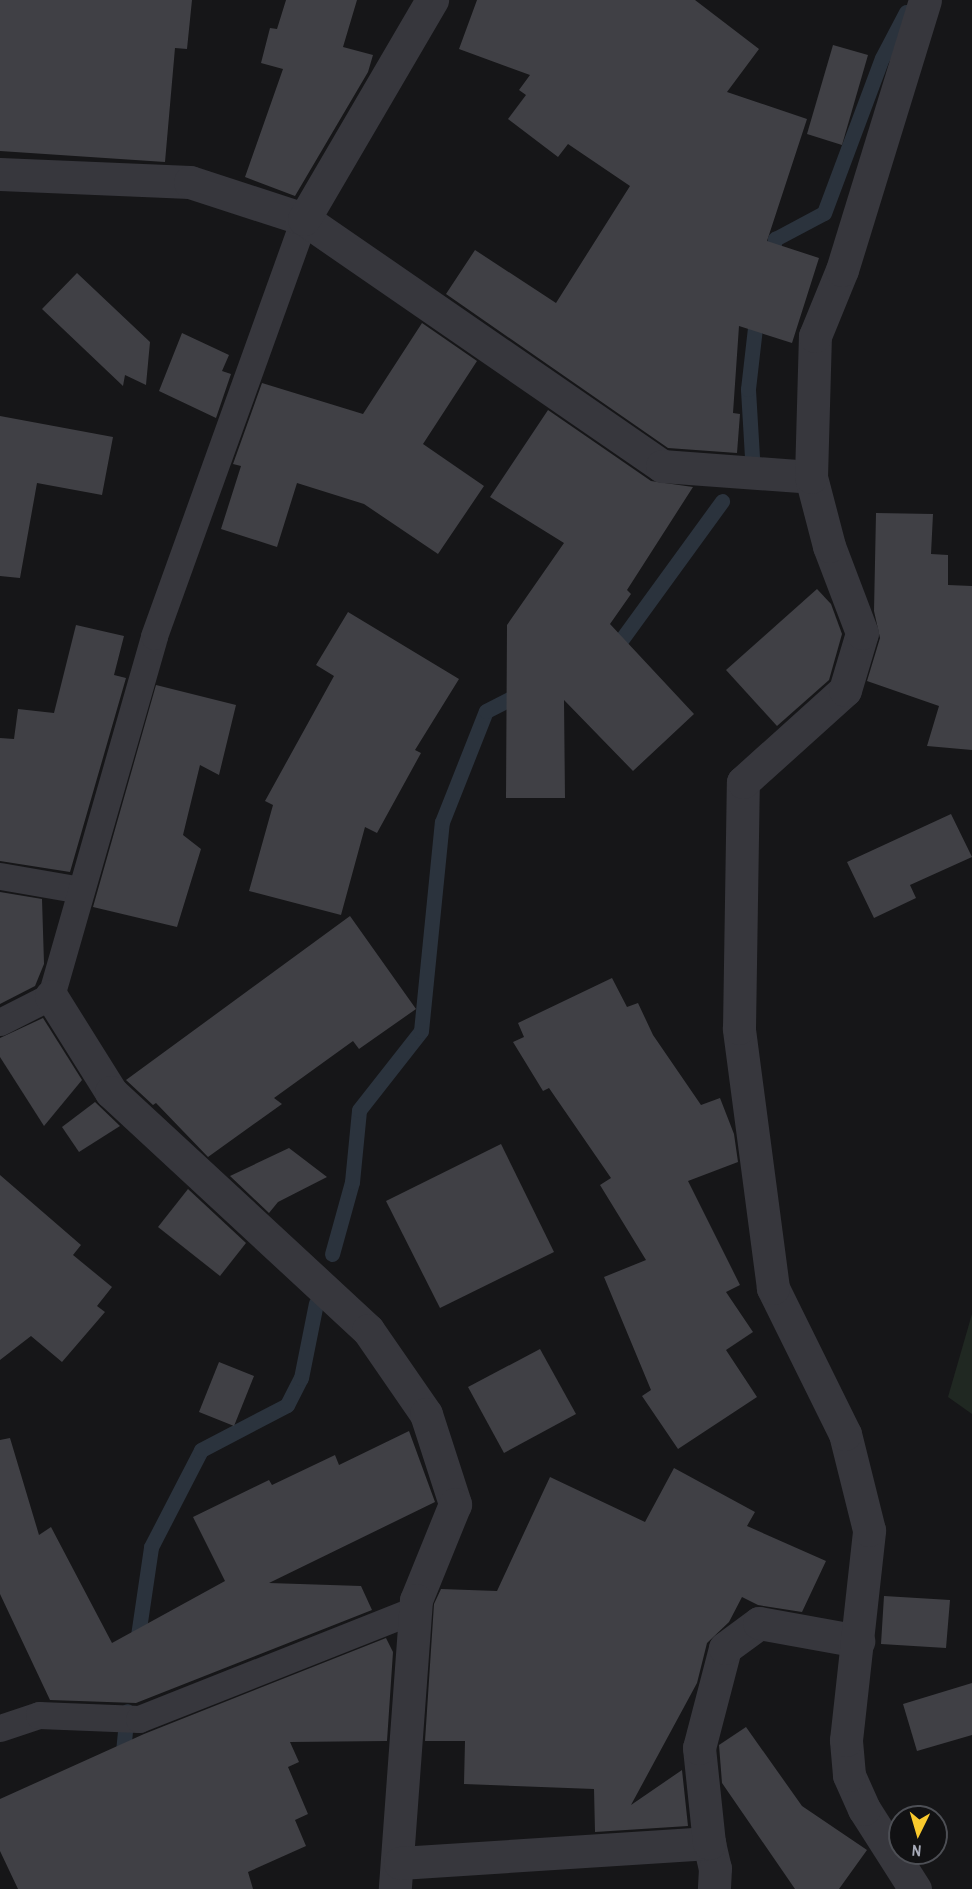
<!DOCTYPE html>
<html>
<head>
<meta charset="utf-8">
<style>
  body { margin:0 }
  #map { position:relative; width:972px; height:1889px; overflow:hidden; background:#161618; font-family:"Archivo Narrow",sans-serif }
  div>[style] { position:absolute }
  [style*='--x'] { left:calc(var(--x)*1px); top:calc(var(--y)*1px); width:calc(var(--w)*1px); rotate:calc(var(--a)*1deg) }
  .green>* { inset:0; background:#202822 }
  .stream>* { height:15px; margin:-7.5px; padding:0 7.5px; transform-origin:7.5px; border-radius:7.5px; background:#2b333d }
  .building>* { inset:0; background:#404045 }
  .service>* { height:27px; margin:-13.5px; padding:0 13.5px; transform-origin:13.5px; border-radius:13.5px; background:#37373d }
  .minor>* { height:33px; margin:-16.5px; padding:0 16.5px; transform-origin:16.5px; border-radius:16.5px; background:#37373d }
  span { translate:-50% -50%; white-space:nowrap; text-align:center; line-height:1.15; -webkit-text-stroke:4.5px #111113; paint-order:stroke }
  .north { position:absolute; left:888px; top:1805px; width:60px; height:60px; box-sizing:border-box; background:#111113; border:2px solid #4d4f55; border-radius:50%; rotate:185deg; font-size:16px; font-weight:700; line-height:24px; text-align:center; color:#a7abb9 }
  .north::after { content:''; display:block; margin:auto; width:21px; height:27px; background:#f9c92d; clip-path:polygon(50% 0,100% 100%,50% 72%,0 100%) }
</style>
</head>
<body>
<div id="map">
  <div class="green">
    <i style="clip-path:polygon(972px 1314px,972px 1414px,948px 1397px)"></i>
  </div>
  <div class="stream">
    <i style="--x:770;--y:261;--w:23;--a:-77"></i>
    <i style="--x:775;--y:239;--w:55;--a:-28"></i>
    <i style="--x:824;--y:213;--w:165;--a:-69.5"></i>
    <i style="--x:882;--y:58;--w:52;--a:-62.4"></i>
    <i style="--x:752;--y:457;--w:68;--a:-93.4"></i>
    <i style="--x:748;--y:389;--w:80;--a:-83.5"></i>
    <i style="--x:611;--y:654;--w:189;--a:-54"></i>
    <i style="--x:332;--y:1254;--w:75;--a:-74.5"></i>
    <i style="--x:352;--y:1182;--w:72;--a:-84.4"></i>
    <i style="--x:359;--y:1110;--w:100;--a:-51.9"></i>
    <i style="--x:421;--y:1031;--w:210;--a:-84.3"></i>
    <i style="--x:442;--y:822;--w:119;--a:-68.4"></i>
    <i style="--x:486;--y:711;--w:44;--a:-27.1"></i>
    <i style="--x:136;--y:1649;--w:103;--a:-81.6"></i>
    <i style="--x:151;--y:1547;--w:109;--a:-62.7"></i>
    <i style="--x:201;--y:1450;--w:97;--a:-27.6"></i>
    <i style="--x:287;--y:1405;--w:30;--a:-63"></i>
    <i style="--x:301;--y:1378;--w:76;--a:-78.7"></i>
    <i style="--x:122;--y:1762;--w:51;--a:-84.4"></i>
  </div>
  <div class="building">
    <i style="clip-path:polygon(0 0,192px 0,187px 49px,175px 48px,165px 162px,0 151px)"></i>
    <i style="clip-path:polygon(286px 0,357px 0,343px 47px,373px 55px,368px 72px,295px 196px,245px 177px,283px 69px,261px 63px,270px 28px,277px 29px)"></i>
    <i style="clip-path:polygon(477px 0,695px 0,759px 49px,727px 92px,807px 119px,767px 241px,819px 258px,792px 343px,739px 326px,733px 413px,740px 414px,737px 453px,668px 448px,446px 294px,475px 250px,556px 303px,630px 186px,568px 144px,558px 157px,508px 119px,526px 95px,519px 90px,530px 75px,459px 49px)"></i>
    <i style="clip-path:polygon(833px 45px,868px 55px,842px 145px,807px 134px)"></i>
    <i style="clip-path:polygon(77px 273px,150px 342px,146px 385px,125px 375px,123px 386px,42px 309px)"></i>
    <i style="clip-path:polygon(422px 323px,477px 361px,423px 444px,484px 486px,438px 554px,364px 504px,297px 483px,277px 547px,221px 529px,241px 466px,233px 464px,262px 383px,363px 414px)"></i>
    <i style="clip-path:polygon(182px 333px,229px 355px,222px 371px,231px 374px,216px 418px,159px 391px)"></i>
    <i style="clip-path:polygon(548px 410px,651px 481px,693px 487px,627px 590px,631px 594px,610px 624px,694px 714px,633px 771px,564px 700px,565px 798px,506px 798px,507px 625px,564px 543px,490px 497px)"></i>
    <i style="clip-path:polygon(0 416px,113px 437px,102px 495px,37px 483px,20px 578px,0 576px)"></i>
    <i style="clip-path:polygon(876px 513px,933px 514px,931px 554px,948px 555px,948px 585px,972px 586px,972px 750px,927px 746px,939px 706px,867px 681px,880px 638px,874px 611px)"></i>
    <i style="clip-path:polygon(817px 589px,831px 604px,842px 634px,829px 680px,777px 726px,726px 670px)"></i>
    <i style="clip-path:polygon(348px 612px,459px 679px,415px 750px,421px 753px,377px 833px,365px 827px,341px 915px,249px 891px,273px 805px,265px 801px,334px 676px,316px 665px)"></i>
    <i style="clip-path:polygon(76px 625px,124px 636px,114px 675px,126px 678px,70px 872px,0 861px,0 738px,14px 739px,18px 709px,54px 713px)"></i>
    <i style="clip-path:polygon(156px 685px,236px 705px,219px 775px,200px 765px,183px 835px,201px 849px,177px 927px,93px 907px)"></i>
    <i style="clip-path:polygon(951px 814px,972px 857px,910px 885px,916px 898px,874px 918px,847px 862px)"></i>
    <i style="clip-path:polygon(0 892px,42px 899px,44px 964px,35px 986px,0 1004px)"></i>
    <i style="clip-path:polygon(350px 916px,416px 1009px,359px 1049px,353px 1041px,274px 1098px,282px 1104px,208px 1157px,156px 1103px,153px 1105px,126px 1080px)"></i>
    <i style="clip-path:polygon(612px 978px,627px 1007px,638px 1003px,653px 1035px,701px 1105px,720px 1098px,734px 1134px,738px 1162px,688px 1181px,740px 1285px,726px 1292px,753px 1332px,726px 1350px,757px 1397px,678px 1449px,642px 1396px,651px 1390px,604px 1277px,646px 1260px,600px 1185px,611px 1178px,549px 1088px,543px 1091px,513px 1042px,524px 1037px,518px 1023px)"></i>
    <i style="clip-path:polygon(43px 1018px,82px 1080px,44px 1126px,0 1057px,0 1038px)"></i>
    <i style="clip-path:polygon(95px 1102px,120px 1126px,79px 1152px,62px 1127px)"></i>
    <i style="clip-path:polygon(501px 1144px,554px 1252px,440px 1308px,386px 1201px)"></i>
    <i style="clip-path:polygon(289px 1148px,327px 1177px,278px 1202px,269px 1213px,230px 1176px)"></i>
    <i style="clip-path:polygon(0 1175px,81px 1245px,73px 1255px,112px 1287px,97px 1306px,105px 1312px,62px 1362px,31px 1336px,0 1360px)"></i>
    <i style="clip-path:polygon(188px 1189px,246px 1243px,220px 1276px,158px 1227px)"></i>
    <i style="clip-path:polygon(540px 1349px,576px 1414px,504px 1453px,468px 1387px)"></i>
    <i style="clip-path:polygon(219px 1362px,254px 1376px,234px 1426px,199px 1412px)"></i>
    <i style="clip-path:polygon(409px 1431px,435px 1502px,269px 1583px,361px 1586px,372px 1610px,136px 1703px,50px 1700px,0 1594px,0 1440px,10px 1438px,39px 1535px,51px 1527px,112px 1643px,225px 1581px,193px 1517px,269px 1480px,272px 1485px,335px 1455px,339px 1465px)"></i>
    <i style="clip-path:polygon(674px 1468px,755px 1512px,747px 1526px,826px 1561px,802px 1612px,758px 1605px,742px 1597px,729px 1622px,707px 1643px,697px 1683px,631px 1805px,682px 1770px,688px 1826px,595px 1832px,594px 1789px,464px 1784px,465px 1741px,425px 1741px,434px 1604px,441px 1589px,497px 1591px,550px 1477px,645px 1522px)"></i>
    <i style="clip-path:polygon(884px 1596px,950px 1600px,946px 1648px,881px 1644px)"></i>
    <i style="clip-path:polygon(386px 1638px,393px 1652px,387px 1741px,290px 1742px,299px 1762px,288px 1767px,308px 1814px,295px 1820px,306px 1846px,248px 1872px,253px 1889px,18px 1889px,0 1851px,0 1799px,144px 1734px)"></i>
    <i style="clip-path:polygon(972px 1683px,972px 1735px,917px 1751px,903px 1704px)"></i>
    <i style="clip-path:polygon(746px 1727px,802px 1806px,867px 1850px,839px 1889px,795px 1889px,722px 1783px,719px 1745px)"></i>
  </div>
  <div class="service">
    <i style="--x:0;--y:876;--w:82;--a:9.8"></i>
    <i style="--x:0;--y:1022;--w:57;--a:-27"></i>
    <i style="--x:51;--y:996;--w:374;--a:-74"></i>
    <i style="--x:154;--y:636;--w:443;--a:-70.2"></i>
    <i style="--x:0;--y:1728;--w:41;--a:-18.4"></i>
    <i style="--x:39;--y:1715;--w:100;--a:2.3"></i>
    <i style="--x:139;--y:1719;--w:297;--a:-21.6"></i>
  </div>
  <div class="minor">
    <i style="--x:0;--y:174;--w:190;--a:2.4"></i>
    <i style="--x:190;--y:182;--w:120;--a:18"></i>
    <i style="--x:304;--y:219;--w:435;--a:34.6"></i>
    <i style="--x:662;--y:466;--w:149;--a:4.2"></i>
    <i style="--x:304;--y:219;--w:254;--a:-59.7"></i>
    <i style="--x:51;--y:996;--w:113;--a:58"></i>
    <i style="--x:111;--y:1092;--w:350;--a:42.8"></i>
    <i style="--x:368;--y:1330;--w:102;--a:55.4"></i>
    <i style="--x:426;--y:1414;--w:95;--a:72.1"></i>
    <i style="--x:455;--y:1504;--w:104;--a:112.1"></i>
    <i style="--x:416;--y:1600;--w:290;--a:94.2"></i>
    <i style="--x:709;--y:1843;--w:26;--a:77"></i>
    <i style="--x:715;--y:1868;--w:21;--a:93"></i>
    <i style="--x:400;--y:1863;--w:310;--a:-3.7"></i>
    <i style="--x:709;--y:1843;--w:96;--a:-96"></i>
    <i style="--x:699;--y:1748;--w:103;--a:-75.4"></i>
    <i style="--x:725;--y:1648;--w:42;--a:-36.3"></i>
    <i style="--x:759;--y:1623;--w:101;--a:10.3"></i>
    <i style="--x:915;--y:1889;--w:95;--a:-122.5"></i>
    <i style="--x:864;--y:1809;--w:37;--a:-114"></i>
    <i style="--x:849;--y:1775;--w:35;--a:-95"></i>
    <i style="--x:846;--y:1740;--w:211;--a:-83.7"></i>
    <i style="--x:869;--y:1530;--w:99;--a:-104"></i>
    <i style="--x:845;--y:1434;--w:163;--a:-116.3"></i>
    <i style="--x:773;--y:1288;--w:262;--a:-97.5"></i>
    <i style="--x:739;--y:1028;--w:246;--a:-89.1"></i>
    <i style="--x:743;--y:782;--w:137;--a:-42"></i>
    <i style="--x:845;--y:690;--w:59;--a:-73.4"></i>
    <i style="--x:862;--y:633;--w:93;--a:-110.8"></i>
    <i style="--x:829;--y:546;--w:71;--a:-104.6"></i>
    <i style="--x:811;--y:477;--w:141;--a:-88.4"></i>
    <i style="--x:815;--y:336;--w:71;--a:-67.8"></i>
    <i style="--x:842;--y:270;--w:282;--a:-72.9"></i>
  </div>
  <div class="north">N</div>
</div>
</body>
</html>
